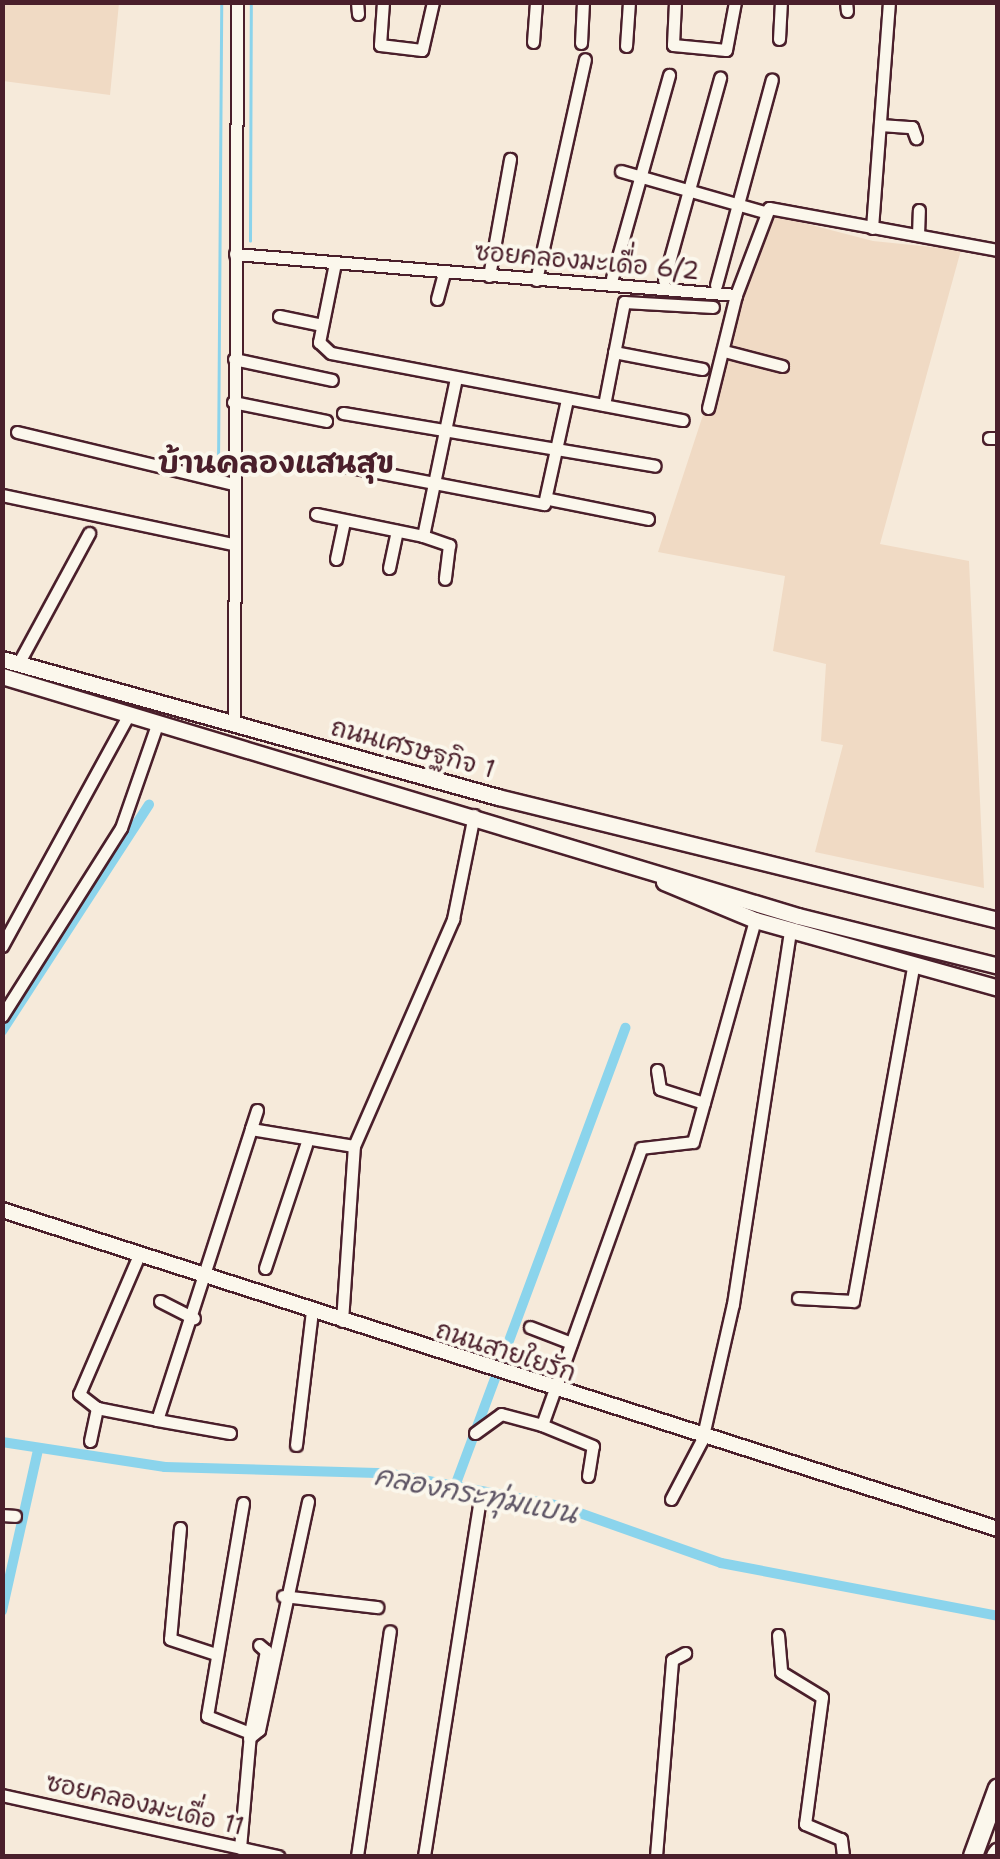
<!DOCTYPE html>
<html>
<head>
<meta charset="utf-8">
<style>
  body { margin:0 }
  #map { position:relative; width:1000px; height:1859px; overflow:hidden; background:#f6eada; font-family:"Shantell Sans","Playpen Sans Thai",sans-serif }
  div>[style] { position:absolute }
  [style*='--x'] { left:calc(var(--x)*1px); top:calc(var(--y)*1px); width:calc(var(--w)*1px); rotate:calc(var(--a)*1deg) }
  .built>* { inset:0; background:#f0dac4 }
  .stream>* { height:2.5px; margin:-1.25px; padding:0 1.25px; transform-origin:1.25px; border-radius:1.25px; background:#8bd4ec }
  .canal>* { height:10px; margin:-5px; padding:0 5px; transform-origin:5px; border-radius:5px; background:#8bd4ec }
  .roads { filter:drop-shadow(2px 0 #4a1f2b) drop-shadow(-2px 0 #4a1f2b) drop-shadow(0 2px #4a1f2b) drop-shadow(0 -2px #4a1f2b) }
  .minor>* { height:11px; margin:-5.5px; padding:0 5.5px; transform-origin:5.5px; border-radius:5.5px; background:#fbf7ec }
  .tertiary>* { height:14px; margin:-7px; padding:0 7px; transform-origin:7px; border-radius:7px; background:#fbf7ec }
  .secondary>* { height:15px; margin:-7.5px; padding:0 7.5px; transform-origin:7.5px; border-radius:7.5px; background:#fbf7ec }
  .primary>* { height:18px; margin:-9px; padding:0 9px; transform-origin:9px; border-radius:9px; background:#fbf7ec }
  span { translate:-50% -50%; white-space:nowrap; text-align:center; line-height:1.15; -webkit-text-stroke:8px #fbf7ec; paint-order:stroke }
  .street-label { font-size:25px; color:#4a1f2b }
  .water-label { font-size:28px; color:#5e5565; font-style:italic }
  .quarter-label { font-size:30px; color:#4a1f2b; font-weight:700 }
  .frame { position:absolute; inset:0; border:5px solid #4a1f2b; pointer-events:none }
</style>
</head>
<body>
<div id="map">
  <div class="built">
    <i style="clip-path:polygon(2px 3px,119px 3px,110px 95px,3px 81px)"></i>
    <i style="clip-path:polygon(769px 214px,873px 241px,961px 250px,880px 544px,969px 561px,984px 888px,815px 852px,843px 745px,821px 741px,826px 664px,773px 651px,785px 576px,658px 552px)"></i>
  </div>
  <div class="stream">
    <i style="--x:250;--y:241;--w:239;--a:-89.8"></i>
    <i style="--x:218;--y:469;--w:467;--a:-89.6"></i>
  </div>
  <div class="canal">
    <i style="--x:2;--y:1031;--w:270;--a:-57"></i>
    <i style="--x:2;--y:1442;--w:165;--a:8.7"></i>
    <i style="--x:165;--y:1467;--w:221;--a:1.6"></i>
    <i style="--x:386;--y:1473;--w:177;--a:10.7"></i>
    <i style="--x:560;--y:1506;--w:171;--a:19.5"></i>
    <i style="--x:721;--y:1563;--w:282;--a:10.8"></i>
    <i style="--x:455;--y:1486;--w:489;--a:-69.6"></i>
    <i style="--x:2;--y:1611;--w:165;--a:-77.4"></i>
  </div>
  <div class="roads">
    <div class="minor">
      <i style="--x:357;--y:2;--w:12;--a:85"></i>
      <i style="--x:383;--y:2;--w:43;--a:94"></i>
      <i style="--x:380;--y:45;--w:42;--a:6.8"></i>
      <i style="--x:422;--y:50;--w:49;--a:-77.1"></i>
      <i style="--x:675;--y:2;--w:43;--a:92.7"></i>
      <i style="--x:673;--y:45;--w:53;--a:5.4"></i>
      <i style="--x:726;--y:50;--w:49;--a:-79.4"></i>
      <i style="--x:846;--y:2;--w:9;--a:84"></i>
      <i style="--x:779;--y:39;--w:37;--a:-87"></i>
      <i style="--x:533;--y:42;--w:40;--a:-85.7"></i>
      <i style="--x:581;--y:43;--w:41;--a:-87.2"></i>
      <i style="--x:626;--y:46;--w:44;--a:-86.1"></i>
      <i style="--x:880;--y:125;--w:32;--a:4"></i>
      <i style="--x:912;--y:127;--w:12;--a:70"></i>
      <i style="--x:621;--y:171;--w:149;--a:16"></i>
      <i style="--x:872;--y:228;--w:227;--a:-85.7"></i>
      <i style="--x:918;--y:235;--w:25;--a:-88"></i>
      <i style="--x:235;--y:254;--w:503;--a:4.68"></i>
      <i style="--x:736;--y:295;--w:93;--a:-69.2"></i>
      <i style="--x:769;--y:208;--w:233;--a:10.4"></i>
      <i style="--x:335;--y:263;--w:81;--a:101.4"></i>
      <i style="--x:319;--y:342;--w:16;--a:43"></i>
      <i style="--x:331;--y:353;--w:358;--a:10.8"></i>
      <i style="--x:489;--y:276;--w:119;--a:-79.8"></i>
      <i style="--x:612;--y:278;--w:211;--a:-74.3"></i>
      <i style="--x:536;--y:280;--w:226;--a:-77.5"></i>
      <i style="--x:664;--y:280;--w:210;--a:-74.5"></i>
      <i style="--x:716;--y:285;--w:213;--a:-74.8"></i>
      <i style="--x:437;--y:299;--w:28;--a:-75"></i>
      <i style="--x:279;--y:316;--w:44;--a:11.8"></i>
      <i style="--x:724;--y:351;--w:60;--a:14.5"></i>
      <i style="--x:614;--y:352;--w:90;--a:10.9"></i>
      <i style="--x:234;--y:359;--w:100;--a:12.1"></i>
      <i style="--x:233;--y:402;--w:95;--a:11.5"></i>
      <i style="--x:604;--y:405;--w:105;--a:-79"></i>
      <i style="--x:624;--y:302;--w:89;--a:3.2"></i>
      <i style="--x:708;--y:408;--w:116;--a:-76.1"></i>
      <i style="--x:343;--y:413;--w:316;--a:9.6"></i>
      <i style="--x:17;--y:432;--w:222;--a:13.5"></i>
      <i style="--x:989;--y:438;--w:9;--a:0"></i>
      <i style="--x:325;--y:462;--w:223;--a:10.9"></i>
      <i style="--x:544;--y:504;--w:107;--a:-77.6"></i>
      <i style="--x:2;--y:495;--w:235;--a:12"></i>
      <i style="--x:549;--y:499;--w:101;--a:11.4"></i>
      <i style="--x:316;--y:514;--w:109;--a:11.6"></i>
      <i style="--x:423;--y:536;--w:161;--a:-78.2"></i>
      <i style="--x:423;--y:536;--w:28;--a:19"></i>
      <i style="--x:449;--y:545;--w:34;--a:97"></i>
      <i style="--x:336;--y:559;--w:39;--a:-78"></i>
      <i style="--x:389;--y:568;--w:38;--a:-78"></i>
      <i style="--x:18;--y:664;--w:149;--a:-61.5"></i>
      <i style="--x:234;--y:725;--w:723;--a:-89.76"></i>
      <i style="--x:2;--y:946;--w:264;--a:-61.3"></i>
      <i style="--x:2;--y:1016;--w:222;--a:-57.7"></i>
      <i style="--x:121;--y:828;--w:112;--a:-70.8"></i>
      <i style="--x:657;--y:1070;--w:19;--a:81"></i>
      <i style="--x:660;--y:1089;--w:46;--a:17.7"></i>
      <i style="--x:257;--y:1110;--w:20;--a:108"></i>
      <i style="--x:251;--y:1129;--w:104;--a:9.4"></i>
      <i style="--x:139;--y:1255;--w:151;--a:113.3"></i>
      <i style="--x:79;--y:1394;--w:23;--a:38"></i>
      <i style="--x:97;--y:1408;--w:61;--a:11.3"></i>
      <i style="--x:265;--y:1268;--w:130;--a:-71.6"></i>
      <i style="--x:798;--y:1298;--w:55;--a:3.1"></i>
      <i style="--x:853;--y:1301;--w:339;--a:-79.8"></i>
      <i style="--x:160;--y:1301;--w:38;--a:27"></i>
      <i style="--x:342;--y:1321;--w:175;--a:-86.1"></i>
      <i style="--x:354;--y:1146;--w:248;--a:-66.4"></i>
      <i style="--x:453;--y:919;--w:106;--a:-78.6"></i>
      <i style="--x:530;--y:1327;--w:44;--a:21.3"></i>
      <i style="--x:230;--y:1433;--w:74;--a:-169.9"></i>
      <i style="--x:157;--y:1420;--w:306;--a:-72.1"></i>
      <i style="--x:475;--y:1433;--w:32;--a:-36"></i>
      <i style="--x:501;--y:1414;--w:42;--a:15"></i>
      <i style="--x:90;--y:1441;--w:34;--a:-78"></i>
      <i style="--x:296;--y:1445;--w:135;--a:-83.2"></i>
      <i style="--x:588;--y:1476;--w:30;--a:-81"></i>
      <i style="--x:593;--y:1446;--w:55;--a:-157.6"></i>
      <i style="--x:542;--y:1425;--w:294;--a:-70.3"></i>
      <i style="--x:641;--y:1148;--w:52;--a:-6.6"></i>
      <i style="--x:693;--y:1142;--w:230;--a:-74.4"></i>
      <i style="--x:671;--y:1499;--w:67;--a:-62.3"></i>
      <i style="--x:702;--y:1440;--w:139;--a:-77.2"></i>
      <i style="--x:733;--y:1304;--w:378;--a:-81.3"></i>
      <i style="--x:2;--y:1515;--w:13;--a:4"></i>
      <i style="--x:180;--y:1528;--w:111;--a:95.1"></i>
      <i style="--x:170;--y:1639;--w:48;--a:18.1"></i>
      <i style="--x:283;--y:1596;--w:95;--a:6.7"></i>
      <i style="--x:778;--y:1635;--w:37;--a:85"></i>
      <i style="--x:781;--y:1672;--w:48;--a:31.4"></i>
      <i style="--x:822;--y:1697;--w:128;--a:97.6"></i>
      <i style="--x:805;--y:1824;--w:39;--a:23"></i>
      <i style="--x:841;--y:1839;--w:17;--a:83"></i>
      <i style="--x:250;--y:1733;--w:84;--a:-79"></i>
      <i style="--x:266;--y:1651;--w:9;--a:-139"></i>
      <i style="--x:249;--y:1738;--w:13;--a:-39"></i>
      <i style="--x:259;--y:1730;--w:234;--a:-77.9"></i>
      <i style="--x:2;--y:1795;--w:283;--a:12.5"></i>
      <i style="--x:240;--y:1848;--w:115;--a:-85"></i>
      <i style="--x:250;--y:1733;--w:46;--a:-158.4"></i>
      <i style="--x:207;--y:1716;--w:216;--a:-80.4"></i>
      <i style="--x:357;--y:1856;--w:227;--a:-81.7"></i>
      <i style="--x:424;--y:1856;--w:357;--a:-81.1"></i>
      <i style="--x:656;--y:1856;--w:197;--a:-85.3"></i>
      <i style="--x:672;--y:1660;--w:15;--a:-28"></i>
    </div>
    <div class="tertiary">
      <i style="--x:2;--y:1210;--w:1046;--a:17.76"></i>
    </div>
    <div class="secondary">
      <i style="--x:2;--y:659;--w:515;--a:15.55"></i>
      <i style="--x:498;--y:797;--w:515;--a:13.82"></i>
      <i style="--x:2;--y:676;--w:831;--a:16.78"></i>
      <i style="--x:798;--y:916;--w:206;--a:14"></i>
      <i style="--x:664;--y:882;--w:99;--a:22.7"></i>
      <i style="--x:755;--y:920;--w:252;--a:15.6"></i>
    </div>
    <div class="primary">
      <i style="--x:973;--y:1856;--w:72;--a:-69.8"></i>
      <i style="--x:996;--y:1856;--w:4;--a:-56"></i>
    </div>
  </div>
  <div class="street-label">
    <span style="left:587px;top:261px;rotate:5deg">ซอยคลองมะเดื่อ 6/2</span>
    <span style="left:413px;top:748px;rotate:15deg">ถนนเศรษฐกิจ 1</span>
    <span style="left:506px;top:1351px;rotate:18deg">ถนนสายใยรัก</span>
    <span style="left:145px;top:1804px;rotate:13deg">ซอยคลองมะเดื่อ 11</span>
  </div>
  <div class="water-label">
    <span style="left:476px;top:1494px;rotate:11deg">คลองกระทุ่มแบน</span>
  </div>
  <div class="quarter-label">
    <span style="left:276px;top:463px">บ้านคลองแสนสุข</span>
  </div>
  <div class="frame"></div>
</div>
</body>
</html>
